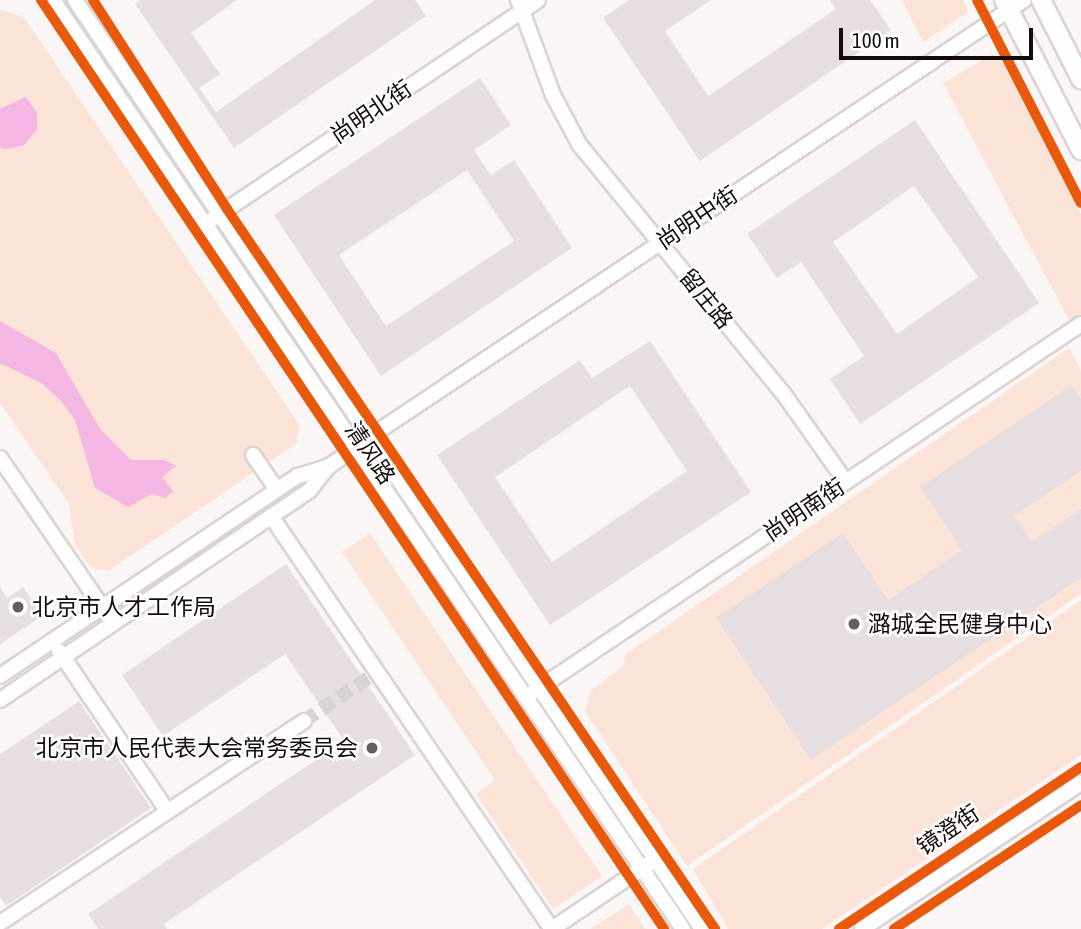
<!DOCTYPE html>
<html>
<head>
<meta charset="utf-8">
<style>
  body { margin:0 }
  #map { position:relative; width:1081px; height:929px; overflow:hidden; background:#fbf6f6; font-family:"Asap Condensed","Noto Sans SC",sans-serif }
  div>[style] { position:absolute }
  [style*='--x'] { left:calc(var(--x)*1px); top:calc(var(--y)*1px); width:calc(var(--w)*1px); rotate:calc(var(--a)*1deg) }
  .green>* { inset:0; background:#fbe3d8 }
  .water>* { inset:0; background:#f4b6e2 }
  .building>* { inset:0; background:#e6dee0 }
  .minor-tunnel>* { height:14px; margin-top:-7px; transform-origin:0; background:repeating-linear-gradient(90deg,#d8d3d3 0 14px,transparent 0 21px) }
  .roads { filter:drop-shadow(2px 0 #dcd3d3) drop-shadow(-2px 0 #dcd3d3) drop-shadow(0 2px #dcd3d3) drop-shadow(0 -2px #dcd3d3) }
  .minor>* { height:14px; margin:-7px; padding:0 7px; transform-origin:7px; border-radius:7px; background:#fefefe }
  .major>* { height:18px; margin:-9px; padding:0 9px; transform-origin:9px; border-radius:9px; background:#fefefe }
  .cycleway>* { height:10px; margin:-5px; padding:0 5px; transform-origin:5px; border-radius:5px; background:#e8590c }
  .dots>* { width:19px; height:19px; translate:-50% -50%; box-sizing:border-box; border:4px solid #fff; border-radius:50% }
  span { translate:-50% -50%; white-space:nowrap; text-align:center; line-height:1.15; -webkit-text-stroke:5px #fff; paint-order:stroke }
  .street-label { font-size:23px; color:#150b0b }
  .poi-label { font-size:23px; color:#150b0b }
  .left { translate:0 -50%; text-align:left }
  .right { translate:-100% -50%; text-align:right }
  .scale { position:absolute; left:839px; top:28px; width:194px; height:32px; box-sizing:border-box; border:4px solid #150b0b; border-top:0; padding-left:9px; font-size:21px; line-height:24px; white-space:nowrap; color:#150b0b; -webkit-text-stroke:5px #fff; paint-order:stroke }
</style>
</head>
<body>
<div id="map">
  <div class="green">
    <i style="clip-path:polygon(902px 0,963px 0,968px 12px,923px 42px)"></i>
    <i style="clip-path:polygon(0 10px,24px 17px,300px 426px,296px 444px,108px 571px,91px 568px,75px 545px,69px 504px,0 403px)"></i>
    <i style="clip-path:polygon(993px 54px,1004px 65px,1081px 214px,1081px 315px,1070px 322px,943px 83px)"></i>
    <i style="clip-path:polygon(1069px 348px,1081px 371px,1081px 594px,687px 866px,585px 711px,591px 691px,623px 666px,626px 654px)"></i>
    <i style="clip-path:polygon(370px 533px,602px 876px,553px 909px,476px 794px,495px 780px,342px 552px)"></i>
    <i style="clip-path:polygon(1081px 600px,1081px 755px,822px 929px,728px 929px,693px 869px)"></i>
    <i style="clip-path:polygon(629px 904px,645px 929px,591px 929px)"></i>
  </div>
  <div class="water">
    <i style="clip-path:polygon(26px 97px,37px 113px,37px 130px,23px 146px,4px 149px,0 147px,0 109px)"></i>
    <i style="clip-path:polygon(0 321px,56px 353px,100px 429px,131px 460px,165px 460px,176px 466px,162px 477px,173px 491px,165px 498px,152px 494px,128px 507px,95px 488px,75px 420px,62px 402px,43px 384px,0 363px)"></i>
  </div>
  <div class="building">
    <i style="clip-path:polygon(141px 0,237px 0,191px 33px,220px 74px,199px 88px,216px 112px,375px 0,415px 0,426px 16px,234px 148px,135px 4px)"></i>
    <i style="clip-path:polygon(629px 0,711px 0,665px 31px,708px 96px,836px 9px,830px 0,870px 0,891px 30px,700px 161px,603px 18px)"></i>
    <i style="clip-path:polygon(evenodd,480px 78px,511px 125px,474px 150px,491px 175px,514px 160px,572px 248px,381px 376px,274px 215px,480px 78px,467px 170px,514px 241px,386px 326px,339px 255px,467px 170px)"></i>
    <i style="clip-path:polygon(evenodd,915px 120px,1039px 303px,860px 424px,830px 379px,864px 356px,801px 262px,777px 278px,747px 234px,915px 120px,914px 186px,978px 277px,897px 334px,833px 242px,914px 186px)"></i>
    <i style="clip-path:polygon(evenodd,650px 341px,751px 492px,550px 625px,437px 455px,580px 360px,592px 378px,650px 341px,630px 386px,687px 471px,552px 562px,495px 477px,630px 386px)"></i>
    <i style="clip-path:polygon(1072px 385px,1081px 399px,1081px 471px,1014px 516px,1032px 542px,1081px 509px,1081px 578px,811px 760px,716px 618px,843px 533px,888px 600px,962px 550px,920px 487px)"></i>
    <i style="clip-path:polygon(286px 564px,415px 755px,164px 924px,167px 929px,98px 929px,88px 914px,344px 741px,285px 654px,163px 736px,122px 675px)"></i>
    <i style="clip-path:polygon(0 587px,7px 598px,23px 587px,42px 616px,0 644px)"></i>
    <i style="clip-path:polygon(79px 701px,151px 808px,6px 906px,0 897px,0 754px)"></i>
  </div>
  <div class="minor-tunnel">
    <i style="--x:304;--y:721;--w:77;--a:-33.9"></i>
  </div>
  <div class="roads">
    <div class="minor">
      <i style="--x:53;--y:0;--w:1122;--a:55.86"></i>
      <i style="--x:75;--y:0;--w:1121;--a:55.98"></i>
      <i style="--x:518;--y:0;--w:101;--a:69.8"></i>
      <i style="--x:553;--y:95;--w:55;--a:62"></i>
      <i style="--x:579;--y:144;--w:322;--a:50.7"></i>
      <i style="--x:783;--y:393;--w:109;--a:54.7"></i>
      <i style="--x:211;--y:220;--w:394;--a:-33.9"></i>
      <i style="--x:253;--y:455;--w:42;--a:55.6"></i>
      <i style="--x:0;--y:458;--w:191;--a:55.6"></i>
      <i style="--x:271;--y:516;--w:500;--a:55.8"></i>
      <i style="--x:59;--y:651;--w:194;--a:55.9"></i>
      <i style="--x:0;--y:676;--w:359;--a:-33.9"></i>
      <i style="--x:298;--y:476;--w:31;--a:-17"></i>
      <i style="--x:533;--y:692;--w:660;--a:-33.88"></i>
      <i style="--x:0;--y:700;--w:373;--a:-34.1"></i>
      <i style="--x:309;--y:491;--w:31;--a:-52"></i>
      <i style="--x:328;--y:467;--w:53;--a:-35.8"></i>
      <i style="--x:371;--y:436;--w:785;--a:-33.73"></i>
      <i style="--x:0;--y:923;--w:365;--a:-33.6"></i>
      <i style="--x:552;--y:929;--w:118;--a:-34"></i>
      <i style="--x:862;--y:929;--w:263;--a:-33.7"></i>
    </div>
    <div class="major">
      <i style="--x:1004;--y:0;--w:169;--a:62.8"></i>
      <i style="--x:1041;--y:0;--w:89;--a:63.1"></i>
    </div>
  </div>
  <div class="cycleway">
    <i style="--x:41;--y:0;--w:1119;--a:56.15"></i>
    <i style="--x:93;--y:0;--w:248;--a:57.3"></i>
    <i style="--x:227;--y:209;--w:870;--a:55.87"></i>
    <i style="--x:977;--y:0;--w:228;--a:62.9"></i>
    <i style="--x:839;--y:929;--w:291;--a:-33.8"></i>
    <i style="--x:894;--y:929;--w:224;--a:-33.5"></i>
  </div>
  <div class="dots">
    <i style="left:18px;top:607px;background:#665d5d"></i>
    <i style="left:854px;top:624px;background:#665d5d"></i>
    <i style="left:372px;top:748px;background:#665d5d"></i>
  </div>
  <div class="street-label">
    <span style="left:371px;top:112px;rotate:-34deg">尚明北街</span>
    <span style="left:697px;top:218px;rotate:-34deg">尚明中街</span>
    <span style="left:706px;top:299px;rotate:51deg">留庄路</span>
    <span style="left:370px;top:453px;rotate:56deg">清风路</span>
    <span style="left:804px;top:510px;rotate:-34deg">尚明南街</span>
    <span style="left:948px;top:830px;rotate:-34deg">镜澄街</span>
  </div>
  <div class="poi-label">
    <span class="left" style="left:32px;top:607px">北京市人才工作局</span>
    <span class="left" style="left:868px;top:624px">潞城全民健身中心</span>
    <span class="right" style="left:358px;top:748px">北京市人民代表大会常务委员会</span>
  </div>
  <div class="scale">100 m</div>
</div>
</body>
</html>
